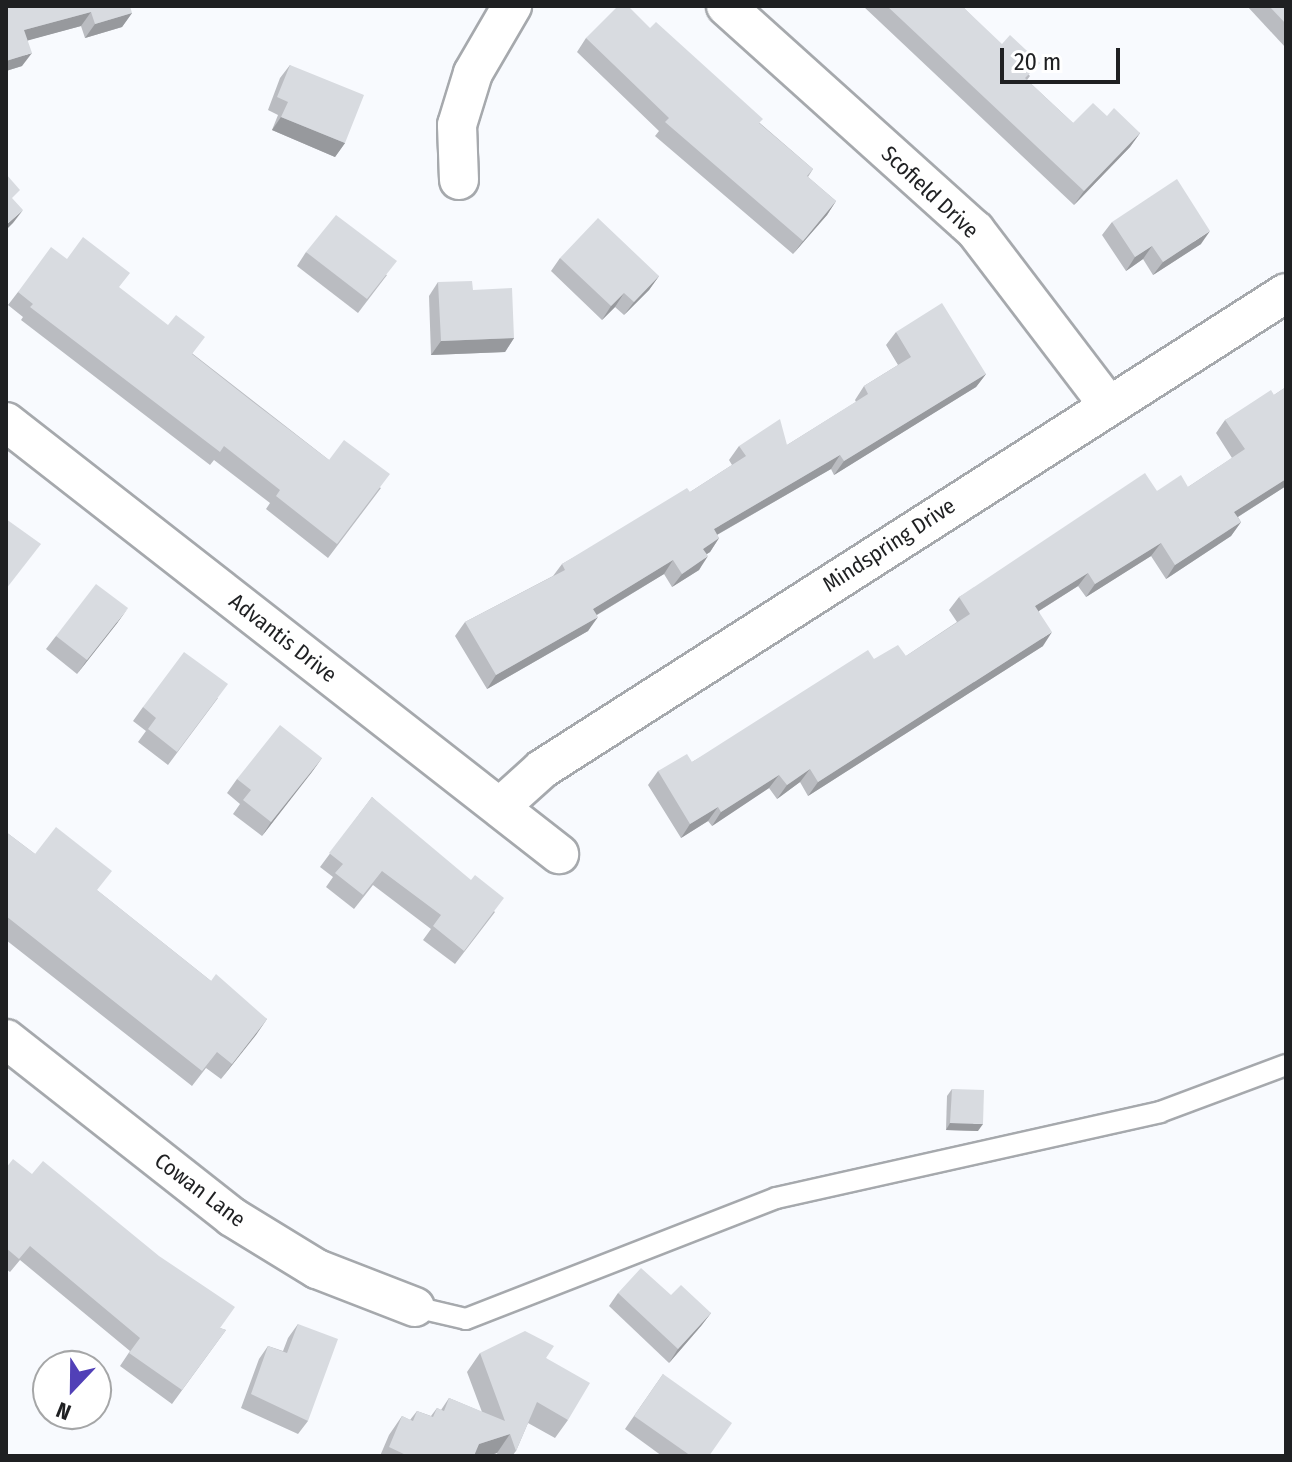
<!DOCTYPE html>
<html>
<head>
<meta charset="utf-8">
<style>
  body { margin:0 }
  #map { position:relative; width:1292px; height:1462px; overflow:hidden; background:#f8fafe; font-family:"Fira Sans Condensed",sans-serif }
  div>[style] { position:absolute }
  [style*='--x'] { left:calc(var(--x)*1px); top:calc(var(--y)*1px); width:calc(var(--w)*1px); rotate:calc(var(--a)*1deg) }
  .roads { filter:drop-shadow(2px 0 #a6a9ad) drop-shadow(-2px 0 #a6a9ad) drop-shadow(0 2px #a6a9ad) drop-shadow(0 -2px #a6a9ad) }
  .lane>* { height:20px; margin:-10px; padding:0 10px; transform-origin:10px; border-radius:10px; background:#fff }
  .street>* { height:38px; margin:-19px; padding:0 19px; transform-origin:19px; border-radius:19px; background:#fff }
  .wall>* { inset:0; background:#babcc1 }
  .shaded-wall>* { inset:0; background:#97999d }
  .building>* { inset:0; background:#d8dbe0 }
  span { translate:-50% -50%; white-space:nowrap; text-align:center; line-height:1.15; -webkit-text-stroke:6px #fff; paint-order:stroke }
  .street-label { font-size:22px; color:#1f2022 }
  .frame { position:absolute; inset:0; border:8px solid #1f2022; pointer-events:none }
  .north { position:absolute; left:32px; top:1350px; width:80px; height:80px; box-sizing:border-box; background:#fff; border:2px solid #a5a6a7; border-radius:50%; rotate:202deg; font-size:22px; font-weight:700; line-height:32px; text-align:center; color:#1f2022 }
  .north::after { content:''; display:block; margin:auto; width:28px; height:36px; background:#5140b7; clip-path:polygon(50% 0,100% 100%,50% 72%,0 100%) }
  .scale { position:absolute; left:1000px; top:48px; width:120px; height:36px; box-sizing:border-box; border:4px solid #1f2022; border-top:0; padding-left:10px; font-size:24px; line-height:28px; white-space:nowrap; color:#1f2022; -webkit-text-stroke:6px #fff; paint-order:stroke }
</style>
</head>
<body>
<div id="map">
  <div class="roads">
    <div class="lane">
      <i style="--x:415;--y:1307;--w:52;--a:13.2"></i>
      <i style="--x:466;--y:1319;--w:333;--a:-21.3"></i>
      <i style="--x:776;--y:1198;--w:394;--a:-12.6"></i>
      <i style="--x:1160;--y:1112;--w:134;--a:-20.5"></i>
    </div>
    <div class="street">
      <i style="--x:726;--y:6;--w:335;--a:42"></i>
      <i style="--x:975;--y:230;--w:218;--a:52.7"></i>
      <i style="--x:459;--y:180;--w:55;--a:-92.1"></i>
      <i style="--x:457;--y:125;--w:54;--a:-72.9"></i>
      <i style="--x:473;--y:73;--w:78;--a:-59.8"></i>
      <i style="--x:6;--y:422;--w:702;--a:38"></i>
      <i style="--x:500;--y:807;--w:57;--a:-42.1"></i>
      <i style="--x:542;--y:769;--w:883;--a:-32.61"></i>
      <i style="--x:6;--y:1039;--w:288;--a:38.2"></i>
      <i style="--x:232;--y:1217;--w:100;--a:31.5"></i>
      <i style="--x:317;--y:1269;--w:105;--a:21.2"></i>
    </div>
  </div>
  <div class="wall">
    <i style="clip-path:polygon(6px 6px,132px 13px,122px 27px,85px 38px,81px 26px,28px 40px,22px 66px,6px 71px)"></i>
    <i style="clip-path:polygon(863px 6px,962px 6px,1030px 76px,1027px 80px,1073px 123px,1107px 116px,1140px 133px,1130px 147px,1074px 205px)"></i>
    <i style="clip-path:polygon(1247px 6px,1286px 6px,1286px 48px)"></i>
    <i style="clip-path:polygon(650px 28px,813px 169px,808px 177px,836px 201px,827px 215px,793px 254px,655px 136px,659px 131px,577px 52px,586px 38px)"></i>
    <i style="clip-path:polygon(290px 65px,345px 143px,335px 157px,272px 130px,278px 115px,268px 110px,280px 78px)"></i>
    <i style="clip-path:polygon(1112px 222px,1201px 244px,1153px 275px,1143px 259px,1126px 271px,1102px 235px)"></i>
    <i style="clip-path:polygon(306px 252px,387px 275px,358px 313px,297px 266px)"></i>
    <i style="clip-path:polygon(560px 258px,659px 276px,649px 290px,624px 315px,615px 307px,602px 320px,551px 271px)"></i>
    <i style="clip-path:polygon(67px 259px,119px 288px,193px 354px,329px 460px,381px 488px,328px 558px,266px 509px,270px 503px,214px 460px,210px 465px,21px 320px,23px 317px,8px 305px,18px 292px)"></i>
    <i style="clip-path:polygon(438px 282px,473px 290px,514px 338px,505px 352px,431px 355px,429px 296px)"></i>
    <i style="clip-path:polygon(896px 332px,986px 374px,976px 387px,834px 475px,831px 469px,717px 535px,719px 538px,710px 552px,707px 554px,699px 570px,672px 587px,664px 574px,597px 615px,588px 631px,487px 689px,455px 636px,465px 622px,553px 576px,562px 564px,690px 492px,732px 465px,729px 460px,739px 446px,787px 445px,856px 402px,855px 400px,864px 386px,898px 365px,886px 345px)"></i>
    <i style="clip-path:polygon(1286px 387px,1286px 486px,1238px 517px,1241px 522px,1231px 536px,1166px 579px,1151px 556px,1086px 597px,1078px 586px,1039px 611px,1043px 646px,808px 796px,800px 782px,777px 799px,769px 788px,712px 826px,708px 821px,681px 838px,648px 785px,658px 771px,692px 762px,874px 659px,906px 656px,957px 622px,949px 610px,959px 597px,1157px 491px,1188px 487px,1232px 458px,1216px 433px,1225px 420px,1274px 395px)"></i>
    <i style="clip-path:polygon(118px 622px,77px 674px,46px 649px,56px 636px)"></i>
    <i style="clip-path:polygon(218px 698px,168px 765px,138px 742px,146px 731px,133px 721px,143px 707px)"></i>
    <i style="clip-path:polygon(322px 758px,262px 836px,233px 814px,240px 804px,227px 793px,237px 779px)"></i>
    <i style="clip-path:polygon(372px 797px,495px 912px,455px 964px,423px 940px,431px 929px,373px 885px,354px 909px,326px 887px,333px 877px,320px 867px)"></i>
    <i style="clip-path:polygon(6px 832px,35px 854px,98px 891px,211px 981px,267px 1019px,221px 1079px,206px 1068px,192px 1086px,6px 940px)"></i>
    <i style="clip-path:polygon(952px 1089px,978px 1131px,946px 1130px,947px 1096px)"></i>
    <i style="clip-path:polygon(6px 1168px,220px 1328px,226px 1330px,172px 1404px,120px 1366px,130px 1351px,20px 1260px,10px 1272px,6px 1269px)"></i>
    <i style="clip-path:polygon(618px 1293px,671px 1295px,711px 1313px,701px 1326px,669px 1363px,609px 1306px)"></i>
    <i style="clip-path:polygon(298px 1324px,308px 1421px,298px 1434px,241px 1408px,259px 1359px,268px 1346px,283px 1351px,288px 1338px)"></i>
    <i style="clip-path:polygon(480px 1353px,546px 1358px,568px 1420px,555px 1438px,528px 1423px,516px 1451px,512px 1456px,498px 1456px,497px 1453px,487px 1456px,380px 1456px,389px 1435px,402px 1416px,410px 1420px,417px 1411px,431px 1416px,437px 1408px,441px 1410px,449px 1398px,482px 1412px,467px 1372px)"></i>
    <i style="clip-path:polygon(663px 1374px,709px 1456px,662px 1456px,625px 1429px)"></i>
  </div>
  <div class="shaded-wall">
    <i style="clip-path:polygon(91px 12px,81px 26px,15px 44px,24px 30px)"></i>
    <i style="clip-path:polygon(132px 13px,122px 27px,85px 38px,95px 24px)"></i>
    <i style="clip-path:polygon(32px 53px,22px 66px,6px 71px,6px 61px)"></i>
    <i style="clip-path:polygon(281px 117px,345px 143px,335px 157px,272px 130px)"></i>
    <i style="clip-path:polygon(1140px 133px,1130px 147px,1074px 205px,1084px 191px)"></i>
    <i style="clip-path:polygon(836px 201px,827px 215px,793px 254px,803px 241px)"></i>
    <i style="clip-path:polygon(23px 210px,13px 223px,6px 230px,6px 225px)"></i>
    <i style="clip-path:polygon(1210px 231px,1201px 244px,1153px 275px,1163px 262px)"></i>
    <i style="clip-path:polygon(1152px 246px,1143px 259px,1126px 271px,1135px 257px)"></i>
    <i style="clip-path:polygon(659px 276px,649px 290px,624px 315px,634px 302px)"></i>
    <i style="clip-path:polygon(624px 293px,615px 307px,602px 320px,611px 306px)"></i>
    <i style="clip-path:polygon(514px 338px,505px 352px,431px 355px,441px 341px)"></i>
    <i style="clip-path:polygon(986px 374px,976px 387px,834px 475px,844px 461px)"></i>
    <i style="clip-path:polygon(840px 455px,831px 469px,704px 542px,714px 529px)"></i>
    <i style="clip-path:polygon(1286px 479px,1286px 486px,1225px 525px,1234px 512px)"></i>
    <i style="clip-path:polygon(1241px 522px,1231px 536px,1166px 579px,1175px 565px)"></i>
    <i style="clip-path:polygon(719px 538px,710px 552px,694px 562px,703px 549px)"></i>
    <i style="clip-path:polygon(1161px 543px,1151px 556px,1086px 597px,1095px 584px)"></i>
    <i style="clip-path:polygon(708px 556px,699px 570px,672px 587px,682px 574px)"></i>
    <i style="clip-path:polygon(673px 560px,664px 574px,583px 623px,593px 609px)"></i>
    <i style="clip-path:polygon(1088px 573px,1078px 586px,1026px 619px,1035px 606px)"></i>
    <i style="clip-path:polygon(128px 608px,118px 622px,77px 674px,87px 660px)"></i>
    <i style="clip-path:polygon(598px 617px,588px 631px,487px 689px,496px 675px)"></i>
    <i style="clip-path:polygon(1052px 632px,1043px 646px,808px 796px,818px 782px)"></i>
    <i style="clip-path:polygon(322px 758px,312px 772px,262px 836px,271px 822px)"></i>
    <i style="clip-path:polygon(810px 769px,800px 782px,777px 799px,787px 785px)"></i>
    <i style="clip-path:polygon(779px 775px,769px 788px,712px 826px,721px 812px)"></i>
    <i style="clip-path:polygon(718px 807px,708px 821px,681px 838px,690px 824px)"></i>
    <i style="clip-path:polygon(267px 1019px,256px 1035px,221px 1079px,232px 1064px)"></i>
    <i style="clip-path:polygon(950px 1123px,983px 1124px,978px 1131px,946px 1130px)"></i>
    <i style="clip-path:polygon(711px 1313px,701px 1326px,669px 1363px,678px 1349px)"></i>
    <i style="clip-path:polygon(510px 1434px,497px 1453px,487px 1456px,470px 1456px,479px 1444px)"></i>
  </div>
  <div class="building">
    <i style="clip-path:polygon(6px 6px,130px 6px,132px 13px,95px 24px,91px 12px,24px 30px,32px 53px,6px 61px)"></i>
    <i style="clip-path:polygon(618px 6px,628px 6px,650px 28px,656px 22px,763px 119px,759px 123px,813px 169px,807px 176px,836px 201px,803px 241px,665px 122px,669px 118px,586px 38px)"></i>
    <i style="clip-path:polygon(887px 6px,962px 6px,1002px 44px,1010px 35px,1040px 63px,1025px 78px,1073px 123px,1093px 103px,1107px 116px,1114px 108px,1140px 133px,1084px 191px)"></i>
    <i style="clip-path:polygon(1269px 6px,1286px 6px,1286px 24px)"></i>
    <i style="clip-path:polygon(290px 65px,364px 95px,345px 143px,281px 117px,288px 102px,277px 97px)"></i>
    <i style="clip-path:polygon(6px 174px,20px 190px,12px 198px,23px 210px,6px 225px)"></i>
    <i style="clip-path:polygon(1177px 179px,1210px 231px,1163px 262px,1152px 246px,1135px 257px,1112px 222px)"></i>
    <i style="clip-path:polygon(336px 215px,397px 261px,367px 299px,306px 252px)"></i>
    <i style="clip-path:polygon(598px 218px,659px 276px,634px 302px,624px 293px,611px 306px,560px 258px)"></i>
    <i style="clip-path:polygon(83px 237px,130px 273px,119px 287px,168px 325px,176px 315px,205px 337px,192px 354px,253px 402px,329px 460px,344px 440px,390px 474px,337px 544px,276px 496px,280px 490px,224px 446px,220px 452px,30px 307px,33px 304px,18px 292px,51px 247px,67px 259px)"></i>
    <i style="clip-path:polygon(472px 281px,473px 290px,512px 288px,514px 338px,441px 341px,438px 282px)"></i>
    <i style="clip-path:polygon(942px 303px,986px 374px,844px 461px,840px 455px,714px 529px,719px 538px,703px 549px,708px 556px,682px 574px,673px 560px,593px 609px,598px 617px,496px 675px,465px 622px,565px 570px,562px 564px,687px 488px,690px 492px,746px 456px,739px 446px,780px 419px,787px 445px,868px 394px,864px 386px,911px 357px,896px 332px)"></i>
    <i style="clip-path:polygon(1286px 387px,1286px 479px,1234px 512px,1241px 522px,1175px 565px,1161px 543px,1095px 584px,1088px 573px,1035px 606px,1052px 632px,818px 782px,810px 769px,787px 785px,779px 775px,721px 812px,718px 807px,690px 824px,658px 771px,687px 754px,692px 762px,868px 650px,874px 659px,898px 645px,906px 656px,970px 614px,959px 597px,1145px 473px,1157px 491px,1181px 475px,1188px 487px,1245px 449px,1225px 420px,1271px 390px,1274px 395px)"></i>
    <i style="clip-path:polygon(6px 519px,41px 544px,6px 589px)"></i>
    <i style="clip-path:polygon(96px 584px,128px 608px,87px 660px,56px 636px)"></i>
    <i style="clip-path:polygon(184px 652px,228px 684px,177px 752px,148px 729px,156px 718px,143px 707px)"></i>
    <i style="clip-path:polygon(280px 725px,322px 758px,271px 822px,243px 800px,251px 790px,237px 779px)"></i>
    <i style="clip-path:polygon(372px 797px,471px 880px,475px 875px,504px 898px,464px 951px,433px 926px,441px 915px,382px 871px,363px 895px,335px 873px,343px 864px,329px 853px)"></i>
    <i style="clip-path:polygon(56px 827px,112px 871px,97px 890px,211px 981px,216px 974px,267px 1019px,232px 1064px,217px 1052px,202px 1071px,6px 916px,6px 832px,35px 854px)"></i>
    <i style="clip-path:polygon(952px 1089px,984px 1090px,983px 1124px,950px 1123px)"></i>
    <i style="clip-path:polygon(13px 1159px,32px 1174px,43px 1161px,159px 1256px,235px 1307px,220px 1328px,226px 1330px,182px 1390px,129px 1353px,140px 1338px,30px 1246px,19px 1259px,6px 1248px,6px 1168px)"></i>
    <i style="clip-path:polygon(641px 1268px,671px 1295px,681px 1285px,711px 1313px,678px 1349px,618px 1293px)"></i>
    <i style="clip-path:polygon(298px 1324px,338px 1339px,308px 1421px,251px 1394px,268px 1346px,287px 1353px)"></i>
    <i style="clip-path:polygon(525px 1331px,554px 1346px,546px 1358px,590px 1383px,568px 1420px,537px 1402px,516px 1451px,510px 1434px,479px 1444px,474px 1456px,408px 1456px,389px 1447px,402px 1416px,413px 1421px,417px 1411px,433px 1417px,437px 1408px,444px 1411px,449px 1398px,505px 1421px,480px 1353px)"></i>
    <i style="clip-path:polygon(663px 1374px,732px 1423px,709px 1456px,691px 1456px,634px 1416px)"></i>
  </div>
  <div class="street-label">
    <span style="left:930px;top:192px;rotate:43deg">Scofield Drive</span>
    <span style="left:889px;top:545px;rotate:-33deg">Mindspring Drive</span>
    <span style="left:283px;top:638px;rotate:38deg">Advantis Drive</span>
    <span style="left:200px;top:1190px;rotate:37deg">Cowan Lane</span>
  </div>
  <div class="frame"></div>
  <div class="north">N</div>
  <div class="scale">20 m</div>
</div>
</body>
</html>
